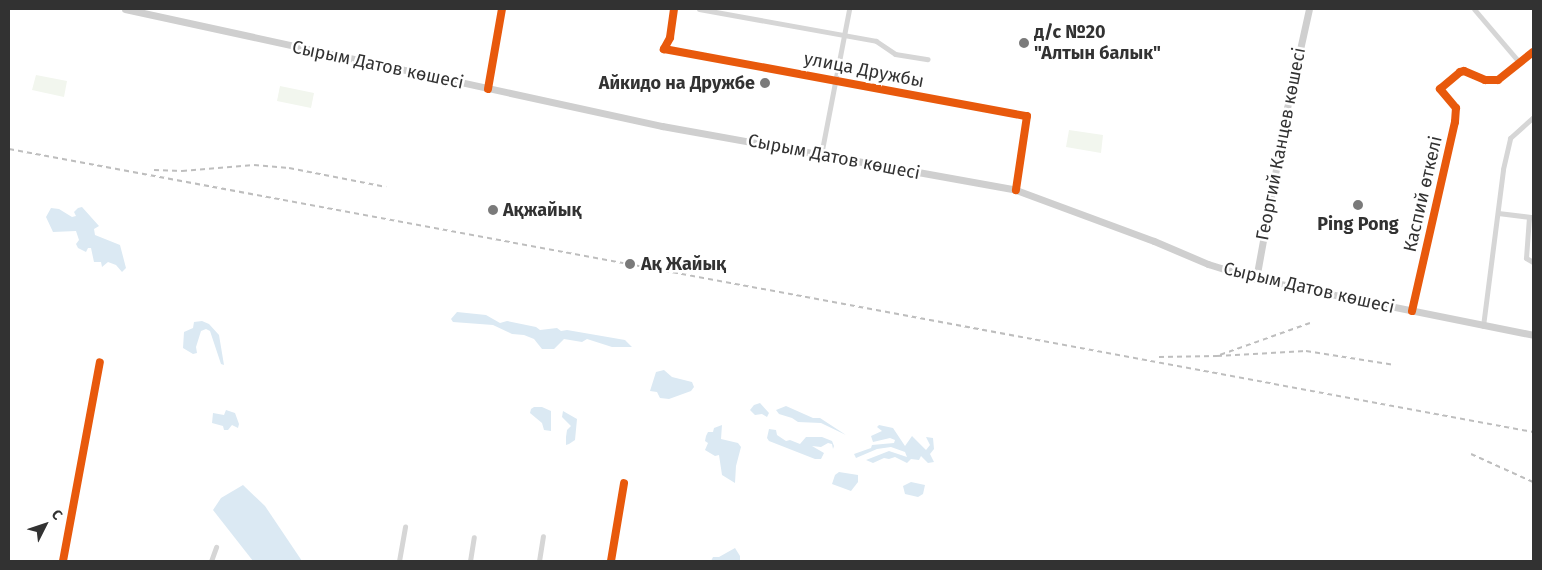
<!DOCTYPE html>
<html>
<head>
<meta charset="utf-8">
<style>
  body { margin:0 }
  #map { position:relative; width:1542px; height:570px; overflow:hidden; background:#fff; font-family:"Fira Sans",sans-serif }
  div>[style] { position:absolute }
  [style*='--x'] { left:calc(var(--x)*1px); top:calc(var(--y)*1px); width:calc(var(--w)*1px); rotate:calc(var(--a)*1deg) }
  .green>* { inset:0; background:#f2f6ee }
  .water>* { inset:0; background:#dbe9f3 }
  .street>* { height:5px; margin:-2.5px; padding:0 2.5px; transform-origin:2.5px; border-radius:2.5px; background:#d6d6d6 }
  .secondary>* { height:7px; margin:-3.5px; padding:0 3.5px; transform-origin:3.5px; border-radius:3.5px; background:#cfcfcf }
  .rail>* { height:2px; margin-top:-1px; transform-origin:0; background:repeating-linear-gradient(90deg,#bebebe 0 5px,transparent 0 9px) }
  .cycleway>* { height:8px; margin:-4px; padding:0 4px; transform-origin:4px; border-radius:4px; background:#e8590c }
  .dots>* { width:14px; height:14px; translate:-50% -50%; box-sizing:border-box; border:2px solid #fff; border-radius:50% }
  span { translate:-50% -50%; white-space:nowrap; text-align:center; line-height:1.15; -webkit-text-stroke:5px #fff; paint-order:stroke }
  .poi-label { font-size:18px; color:#323232; font-weight:700 }
  .left { translate:0 -50%; text-align:left }
  .right { translate:-100% -50%; text-align:right }
  .street-label { font-size:18px; color:#323232 }
  .frame { position:absolute; inset:0; border:10px solid #323232; pointer-events:none }
  .north { position:absolute; left:20px; top:500px; width:50px; height:50px; -webkit-text-stroke:4px #fff; paint-order:stroke; rotate:49deg; font-size:14px; font-weight:700; line-height:20px; text-align:center; color:#323232 }
  .north::after { content:''; display:block; margin:auto; width:18px; height:22px; background:#323232; clip-path:polygon(50% 0,100% 100%,50% 72%,0 100%) }
</style>
</head>
<body>
<div id="map">
  <div class="green">
    <i style="clip-path:polygon(36px 75px,67px 81px,64px 97px,32px 90px)"></i>
    <i style="clip-path:polygon(280px 86px,314px 93px,311px 108px,277px 101px)"></i>
    <i style="clip-path:polygon(1069px 130px,1103px 135px,1101px 153px,1066px 147px)"></i>
  </div>
  <div class="water">
    <i style="clip-path:polygon(82px 207px,99px 226px,94px 229px,95px 235px,120px 245px,126px 268px,122px 272px,116px 265px,108px 262px,102px 267px,101px 262px,94px 262px,91px 248px,88px 248px,86px 252px,78px 248px,76px 244px,79px 240px,76px 231px,53px 232px,46px 217px,51px 208px,59px 209px,72px 217px,76px 216px,74px 212px,78px 208px)"></i>
    <i style="clip-path:polygon(457px 312px,486px 315px,500px 323px,507px 321px,536px 327px,540px 330px,557px 328px,561px 331px,567px 330px,625px 340px,632px 347px,612px 347px,587px 339px,582px 342px,564px 339px,554px 349px,542px 349px,534px 339px,524px 335px,512px 334px,493px 325px,453px 322px,451px 319px)"></i>
    <i style="clip-path:polygon(202px 321px,209px 324px,219px 335px,224px 365px,221px 364px,210px 331px,206px 329px,201px 331px,196px 347px,197px 353px,193px 354px,183px 348px,184px 332px,193px 328px,194px 322px)"></i>
    <i style="clip-path:polygon(664px 370px,672px 377px,692px 382px,694px 387px,691px 391px,669px 399px,660px 398px,657px 392px,650px 391px,656px 372px)"></i>
    <i style="clip-path:polygon(760px 403px,769px 413px,767px 417px,762px 414px,755px 415px,750px 410px,754px 405px)"></i>
    <i style="clip-path:polygon(786px 406px,813px 418px,820px 418px,846px 435px,821px 423px,798px 422px,792px 418px,779px 414px,776px 410px)"></i>
    <i style="clip-path:polygon(534px 407px,542px 407px,551px 411px,551px 431px,544px 430px,542px 423px,530px 413px,531px 409px)"></i>
    <i style="clip-path:polygon(226px 410px,235px 413px,239px 424px,238px 428px,232px 425px,228px 430px,224px 430px,223px 426px,212px 423px,213px 413px,224px 415px)"></i>
    <i style="clip-path:polygon(563px 411px,577px 419px,575px 440px,569px 444px,566px 445px,566px 437px,567px 430px,571px 426px,562px 417px)"></i>
    <i style="clip-path:polygon(722px 425px,721px 439px,738px 443px,741px 447px,736px 466px,735px 483px,722px 475px,719px 455px,715px 456px,705px 450px,708px 443px,705px 441px,706px 436px,708px 432px,713px 432px,714px 428px)"></i>
    <i style="clip-path:polygon(879px 425px,893px 428px,905px 446px,912px 436px,926px 450px,930px 445px,926px 437px,933px 438px,934px 449px,930px 454px,934px 462px,928px 463px,921px 456px,919px 460px,911px 459px,907px 463px,895px 457px,889px 459px,884px 458px,873px 463px,866px 460px,889px 451px,907px 457px,905px 452px,891px 447px,877px 449px,856px 458px,854px 454px,871px 448px,872px 445px,894px 443px,895px 440px,890px 438px,873px 442px,871px 436px,882px 431px,877px 427px)"></i>
    <i style="clip-path:polygon(769px 429px,776px 430px,777px 435px,786px 441px,790px 440px,800px 444px,806px 437px,822px 437px,832px 441px,834px 446px,833px 449px,832px 444px,828px 443px,821px 447px,812px 446px,824px 453px,821px 459px,815px 459px,769px 441px,767px 438px)"></i>
    <i style="clip-path:polygon(839px 472px,858px 475px,858px 482px,851px 491px,832px 484px,835px 475px)"></i>
    <i style="clip-path:polygon(911px 482px,925px 485px,923px 494px,918px 497px,905px 494px,903px 486px)"></i>
    <i style="clip-path:polygon(243px 485px,265px 506px,302px 561px,253px 561px,213px 510px,221px 498px)"></i>
    <i style="clip-path:polygon(735px 548px,740px 556px,740px 561px,711px 561px,713px 557px,719px 557px)"></i>
  </div>
  <div class="street">
    <i style="--x:674;--y:9;--w:29;--a:98"></i>
    <i style="--x:670;--y:38;--w:13;--a:119"></i>
    <i style="--x:664;--y:49;--w:369;--a:10.5"></i>
    <i style="--x:1027;--y:116;--w:75;--a:98.5"></i>
    <i style="--x:699;--y:9;--w:180;--a:10.2"></i>
    <i style="--x:876;--y:41;--w:23;--a:34"></i>
    <i style="--x:895;--y:54;--w:33;--a:9"></i>
    <i style="--x:1474;--y:9;--w:71;--a:49.6"></i>
    <i style="--x:488;--y:89;--w:81;--a:-80.1"></i>
    <i style="--x:821;--y:155;--w:149;--a:-79.1"></i>
    <i style="--x:1498;--y:213;--w:35;--a:7"></i>
    <i style="--x:1529;--y:217;--w:41;--a:94.2"></i>
    <i style="--x:1526;--y:258;--w:8;--a:30"></i>
    <i style="--x:1412;--y:311;--w:194;--a:-77.2"></i>
    <i style="--x:1455;--y:122;--w:14;--a:-86"></i>
    <i style="--x:1456;--y:108;--w:25;--a:-130"></i>
    <i style="--x:1440;--y:89;--w:26;--a:-40"></i>
    <i style="--x:1460;--y:72;--w:4;--a:-14"></i>
    <i style="--x:1464;--y:71;--w:23;--a:23"></i>
    <i style="--x:1485;--y:80;--w:13;--a:0"></i>
    <i style="--x:1498;--y:80;--w:45;--a:-38.7"></i>
    <i style="--x:1483;--y:326;--w:158;--a:-82.7"></i>
    <i style="--x:1503;--y:169;--w:32;--a:-77"></i>
    <i style="--x:1510;--y:138;--w:31;--a:-42"></i>
    <i style="--x:63;--y:561;--w:202;--a:-79.5"></i>
    <i style="--x:211;--y:561;--w:15;--a:-70"></i>
    <i style="--x:399;--y:561;--w:35;--a:-80"></i>
    <i style="--x:470;--y:561;--w:24;--a:-81"></i>
    <i style="--x:539;--y:561;--w:25;--a:-81"></i>
    <i style="--x:611;--y:561;--w:79;--a:-80.5"></i>
  </div>
  <div class="secondary">
    <i style="--x:125;--y:9;--w:550;--a:12.29"></i>
    <i style="--x:662;--y:126;--w:360;--a:10.2"></i>
    <i style="--x:1016;--y:190;--w:147;--a:20.3"></i>
    <i style="--x:1154;--y:241;--w:59;--a:23.1"></i>
    <i style="--x:1208;--y:264;--w:50;--a:17.4"></i>
    <i style="--x:1256;--y:279;--w:283;--a:11.4"></i>
    <i style="--x:1256;--y:279;--w:174;--a:-79.7"></i>
    <i style="--x:1287;--y:108;--w:101;--a:-77.5"></i>
  </div>
  <div class="rail">
    <i style="--x:9;--y:149;--w:1550;--a:10.52"></i>
    <i style="--x:154;--y:170;--w:28;--a:2"></i>
    <i style="--x:182;--y:171;--w:72;--a:-4.8"></i>
    <i style="--x:254;--y:165;--w:35;--a:5"></i>
    <i style="--x:289;--y:168;--w:99;--a:11.1"></i>
    <i style="--x:1310;--y:323;--w:99;--a:160.5"></i>
    <i style="--x:1217;--y:356;--w:89;--a:-3.2"></i>
    <i style="--x:1306;--y:351;--w:90;--a:8.9"></i>
    <i style="--x:1159;--y:357;--w:58;--a:-1"></i>
    <i style="--x:1471;--y:454;--w:68;--a:24.3"></i>
  </div>
  <div class="cycleway">
    <i style="--x:674;--y:9;--w:29;--a:98"></i>
    <i style="--x:670;--y:38;--w:13;--a:119"></i>
    <i style="--x:664;--y:49;--w:369;--a:10.5"></i>
    <i style="--x:1027;--y:116;--w:75;--a:98.5"></i>
    <i style="--x:488;--y:89;--w:81;--a:-80.1"></i>
    <i style="--x:1412;--y:311;--w:194;--a:-77.2"></i>
    <i style="--x:1455;--y:122;--w:14;--a:-86"></i>
    <i style="--x:1456;--y:108;--w:25;--a:-130"></i>
    <i style="--x:1440;--y:89;--w:26;--a:-40"></i>
    <i style="--x:1460;--y:72;--w:4;--a:-14"></i>
    <i style="--x:1464;--y:71;--w:23;--a:23"></i>
    <i style="--x:1485;--y:80;--w:13;--a:0"></i>
    <i style="--x:1498;--y:80;--w:45;--a:-38.7"></i>
    <i style="--x:63;--y:561;--w:202;--a:-79.5"></i>
    <i style="--x:611;--y:561;--w:79;--a:-80.5"></i>
  </div>
  <div class="dots">
    <i style="left:1024px;top:43px;background:#7a7a7a"></i>
    <i style="left:765px;top:83px;background:#7a7a7a"></i>
    <i style="left:1358px;top:205px;background:#7a7a7a"></i>
    <i style="left:493px;top:210px;background:#7a7a7a"></i>
    <i style="left:630px;top:264px;background:#7a7a7a"></i>
  </div>
  <div class="poi-label">
    <span class="left" style="left:1034px;top:43px">д/с №20<br>"Алтын балык"</span>
    <span class="right" style="left:755px;top:83px">Айкидо на Дружбе</span>
    <span class="left" style="left:503px;top:210px">Ақжайық</span>
    <span style="left:1358px;top:224px">Ping Pong</span>
    <span class="left" style="left:641px;top:264px">Ақ Жайық</span>
  </div>
  <div class="street-label">
    <span style="left:378px;top:65px;rotate:12deg">Сырым Датов көшесі</span>
    <span style="left:864px;top:70px;rotate:11deg">улица Дружбы</span>
    <span style="left:1281px;top:144px;rotate:-79deg">Георгий Канцев көшесі</span>
    <span style="left:834px;top:157px;rotate:11deg">Сырым Датов көшесі</span>
    <span style="left:1423px;top:194px;rotate:-77deg">Каспий өткелі</span>
    <span style="left:1309px;top:288px;rotate:13deg">Сырым Датов көшесі</span>
  </div>
  <div class="frame"></div>
  <div class="north">С</div>
</div>
</body>
</html>
